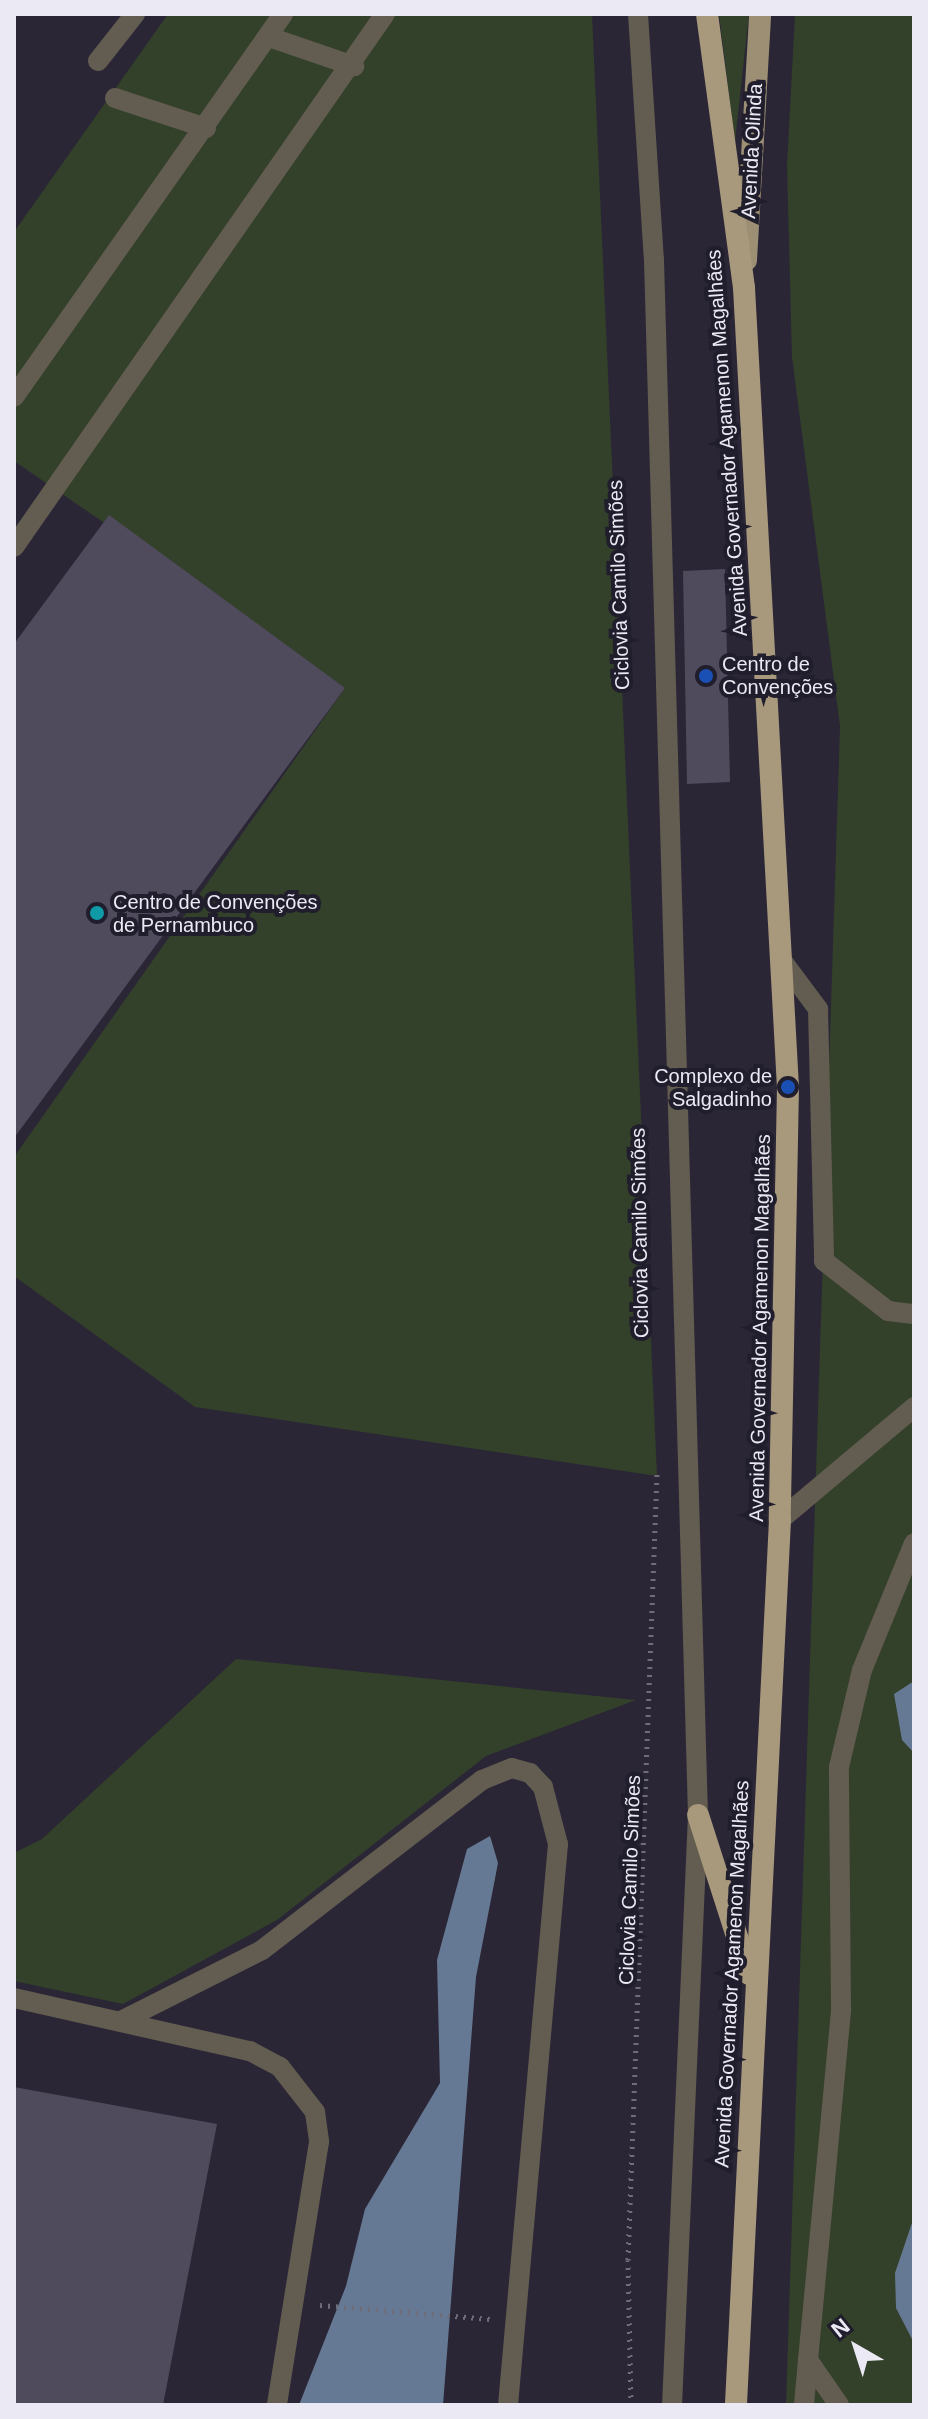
<!DOCTYPE html>
<html>
<head>
<meta charset="utf-8">
<style>
  body { margin:0 }
  #map { position:relative; width:928px; height:2419px; overflow:hidden; background:#2a2636; font-family:Arial,sans-serif }
  div>[style] { position:absolute }
  [style*='--x'] { left:calc(var(--x)*1px); top:calc(var(--y)*1px); width:calc(var(--w)*1px); rotate:calc(var(--a)*1deg) }
  .green>* { inset:0; background:#33402a }
  .water>* { inset:0; background:#667994 }
  .building>* { inset:0; background:#4f4b5d }
  .path>* { height:5px; margin-top:-2.5px; transform-origin:0; background:repeating-linear-gradient(90deg,#706d7b 0 2px,transparent 0 8px) }
  .service>* { height:20px; margin:-10px; padding:0 10px; transform-origin:10px; border-radius:10px; background:#635c50 }
  .primary>* { height:22px; margin:-11px; padding:0 11px; transform-origin:11px; border-radius:11px; background:#9c8f74 }
  .trunk>* { height:22px; margin:-11px; padding:0 11px; transform-origin:11px; border-radius:11px; background:#a8987c }
  .dots>* { width:22px; height:22px; translate:-50% -50%; box-sizing:border-box; border:4px solid #201d2c; border-radius:50% }
  span { translate:-50% -50%; white-space:nowrap; text-align:center; line-height:1.15; -webkit-text-stroke:8px #201d2c; paint-order:stroke }
  .street-label { font-size:20px; color:#ebe9f3 }
  .poi-label { font-size:20px; color:#ebe9f3 }
  .left { translate:0 -50%; text-align:left }
  .right { translate:-100% -50%; text-align:right }
  .frame { position:absolute; inset:0; border:16px solid #ebe9f3; pointer-events:none }
  .north { position:absolute; left:816px; top:2307px; width:80px; height:80px; -webkit-text-stroke:6px #201d2c; paint-order:stroke; rotate:321deg; font-size:22px; font-weight:700; line-height:32px; text-align:center; color:#ebe9f3 }
  .north::after { content:''; display:block; margin:auto; width:28px; height:36px; background:#ebe9f3; clip-path:polygon(50% 0,100% 100%,50% 72%,0 100%) }
</style>
</head>
<body>
<div id="map">
  <div class="green">
    <i style="clip-path:polygon(168px 14px,592px 14px,657px 1476px,195px 1407px,14px 1276px,14px 1157px,345px 688px,14px 461px,14px 232px)"></i>
    <i style="clip-path:polygon(719px 14px,749px 14px,735px 141px)"></i>
    <i style="clip-path:polygon(795px 14px,914px 14px,914px 2405px,786px 2405px,840px 726px,792px 357px,787px 165px)"></i>
    <i style="clip-path:polygon(236px 1659px,636px 1700px,486px 1756px,277px 1920px,123px 2004px,14px 1981px,14px 1853px,42px 1839px)"></i>
  </div>
  <div class="water">
    <i style="clip-path:polygon(914px 1681px,914px 1753px,902px 1740px,894px 1694px)"></i>
    <i style="clip-path:polygon(490px 1836px,498px 1863px,476px 1977px,443px 2405px,299px 2405px,346px 2286px,365px 2209px,440px 2083px,437px 1960px,467px 1849px)"></i>
    <i style="clip-path:polygon(914px 2217px,914px 2343px,896px 2308px,895px 2273px)"></i>
  </div>
  <div class="building">
    <i style="clip-path:polygon(109px 515px,345px 688px,14px 1138px,14px 644px)"></i>
    <i style="clip-path:polygon(725px 569px,730px 782px,687px 784px,683px 571px)"></i>
    <i style="clip-path:polygon(14px 2087px,217px 2124px,163px 2405px,14px 2405px)"></i>
  </div>
  <div class="path">
    <i style="--x:320;--y:2305;--w:171;--a:4.7"></i>
    <i style="--x:631;--y:2405;--w:145;--a:-91.2"></i>
    <i style="--x:628;--y:2260;--w:789;--a:-87.89"></i>
  </div>
  <div class="service">
    <i style="--x:638;--y:14;--w:247;--a:86.3"></i>
    <i style="--x:654;--y:260;--w:1556;--a:88.38"></i>
    <i style="--x:698;--y:1815;--w:591;--a:92.52"></i>
    <i style="--x:272;--y:38;--w:87;--a:18.9"></i>
    <i style="--x:98;--y:61;--w:60;--a:-51.8"></i>
    <i style="--x:115;--y:98;--w:96;--a:18.2"></i>
    <i style="--x:14;--y:397;--w:468;--a:-54.9"></i>
    <i style="--x:14;--y:547;--w:649;--a:-55.16"></i>
    <i style="--x:783;--y:962;--w:59;--a:53.3"></i>
    <i style="--x:818;--y:1009;--w:252;--a:88.6"></i>
    <i style="--x:824;--y:1261;--w:81;--a:38"></i>
    <i style="--x:888;--y:1311;--w:26;--a:7"></i>
    <i style="--x:780;--y:1520;--w:175;--a:-40.1"></i>
    <i style="--x:14;--y:1998;--w:242;--a:12.7"></i>
    <i style="--x:250;--y:2051;--w:34;--a:28"></i>
    <i style="--x:280;--y:2067;--w:57;--a:52.1"></i>
    <i style="--x:315;--y:2112;--w:30;--a:82"></i>
    <i style="--x:319;--y:2142;--w:266;--a:99.1"></i>
    <i style="--x:123;--y:2020;--w:156;--a:-26.7"></i>
    <i style="--x:262;--y:1950;--w:278;--a:-37.7"></i>
    <i style="--x:482;--y:1780;--w:32;--a:-22"></i>
    <i style="--x:512;--y:1768;--w:19;--a:16"></i>
    <i style="--x:530;--y:1773;--w:19;--a:47"></i>
    <i style="--x:543;--y:1787;--w:59;--a:75.3"></i>
    <i style="--x:558;--y:1844;--w:563;--a:95.09"></i>
    <i style="--x:804;--y:2405;--w:45;--a:-84.9"></i>
    <i style="--x:839;--y:2405;--w:55;--a:-124.6"></i>
    <i style="--x:808;--y:2360;--w:353;--a:-84.6"></i>
    <i style="--x:841;--y:2009;--w:242;--a:-90.5"></i>
    <i style="--x:839;--y:1767;--w:100;--a:-76.7"></i>
    <i style="--x:862;--y:1670;--w:137;--a:-67.7"></i>
  </div>
  <div class="primary">
    <i style="--x:746;--y:260;--w:246;--a:-86.7"></i>
  </div>
  <div class="trunk">
    <i style="--x:707;--y:14;--w:276;--a:82.3"></i>
    <i style="--x:744;--y:288;--w:800;--a:86.85"></i>
    <i style="--x:788;--y:1087;--w:433;--a:91.1"></i>
    <i style="--x:780;--y:1520;--w:886;--a:92.85"></i>
    <i style="--x:698;--y:1815;--w:167;--a:72.2"></i>
  </div>
  <div class="dots">
    <i style="left:706px;top:676px;background:#1a4fb4"></i>
    <i style="left:97px;top:913px;background:#0f9aa8"></i>
    <i style="left:788px;top:1087px;background:#1a4fb4"></i>
  </div>
  <div class="street-label">
    <span style="left:752px;top:151px;rotate:-87deg">Avenida Olinda</span>
    <span style="left:727px;top:443px;rotate:-94deg">Avenida Governador Agamenon Magalhães</span>
    <span style="left:619px;top:585px;rotate:-92deg">Ciclovia Camilo Simões</span>
    <span style="left:640px;top:1233px;rotate:-91deg">Ciclovia Camilo Simões</span>
    <span style="left:760px;top:1328px;rotate:-89deg">Avenida Governador Agamenon Magalhães</span>
    <span style="left:630px;top:1880px;rotate:-88deg">Ciclovia Camilo Simões</span>
    <span style="left:732px;top:1974px;rotate:-87deg">Avenida Governador Agamenon Magalhães</span>
  </div>
  <div class="poi-label">
    <span class="left" style="left:722px;top:676px">Centro de<br>Convenções</span>
    <span class="left" style="left:113px;top:914px">Centro de Convenções<br>de Pernambuco</span>
    <span class="right" style="left:772px;top:1088px">Complexo de<br>Salgadinho</span>
  </div>
  <div class="frame"></div>
  <div class="north">N</div>
</div>
</body>
</html>
